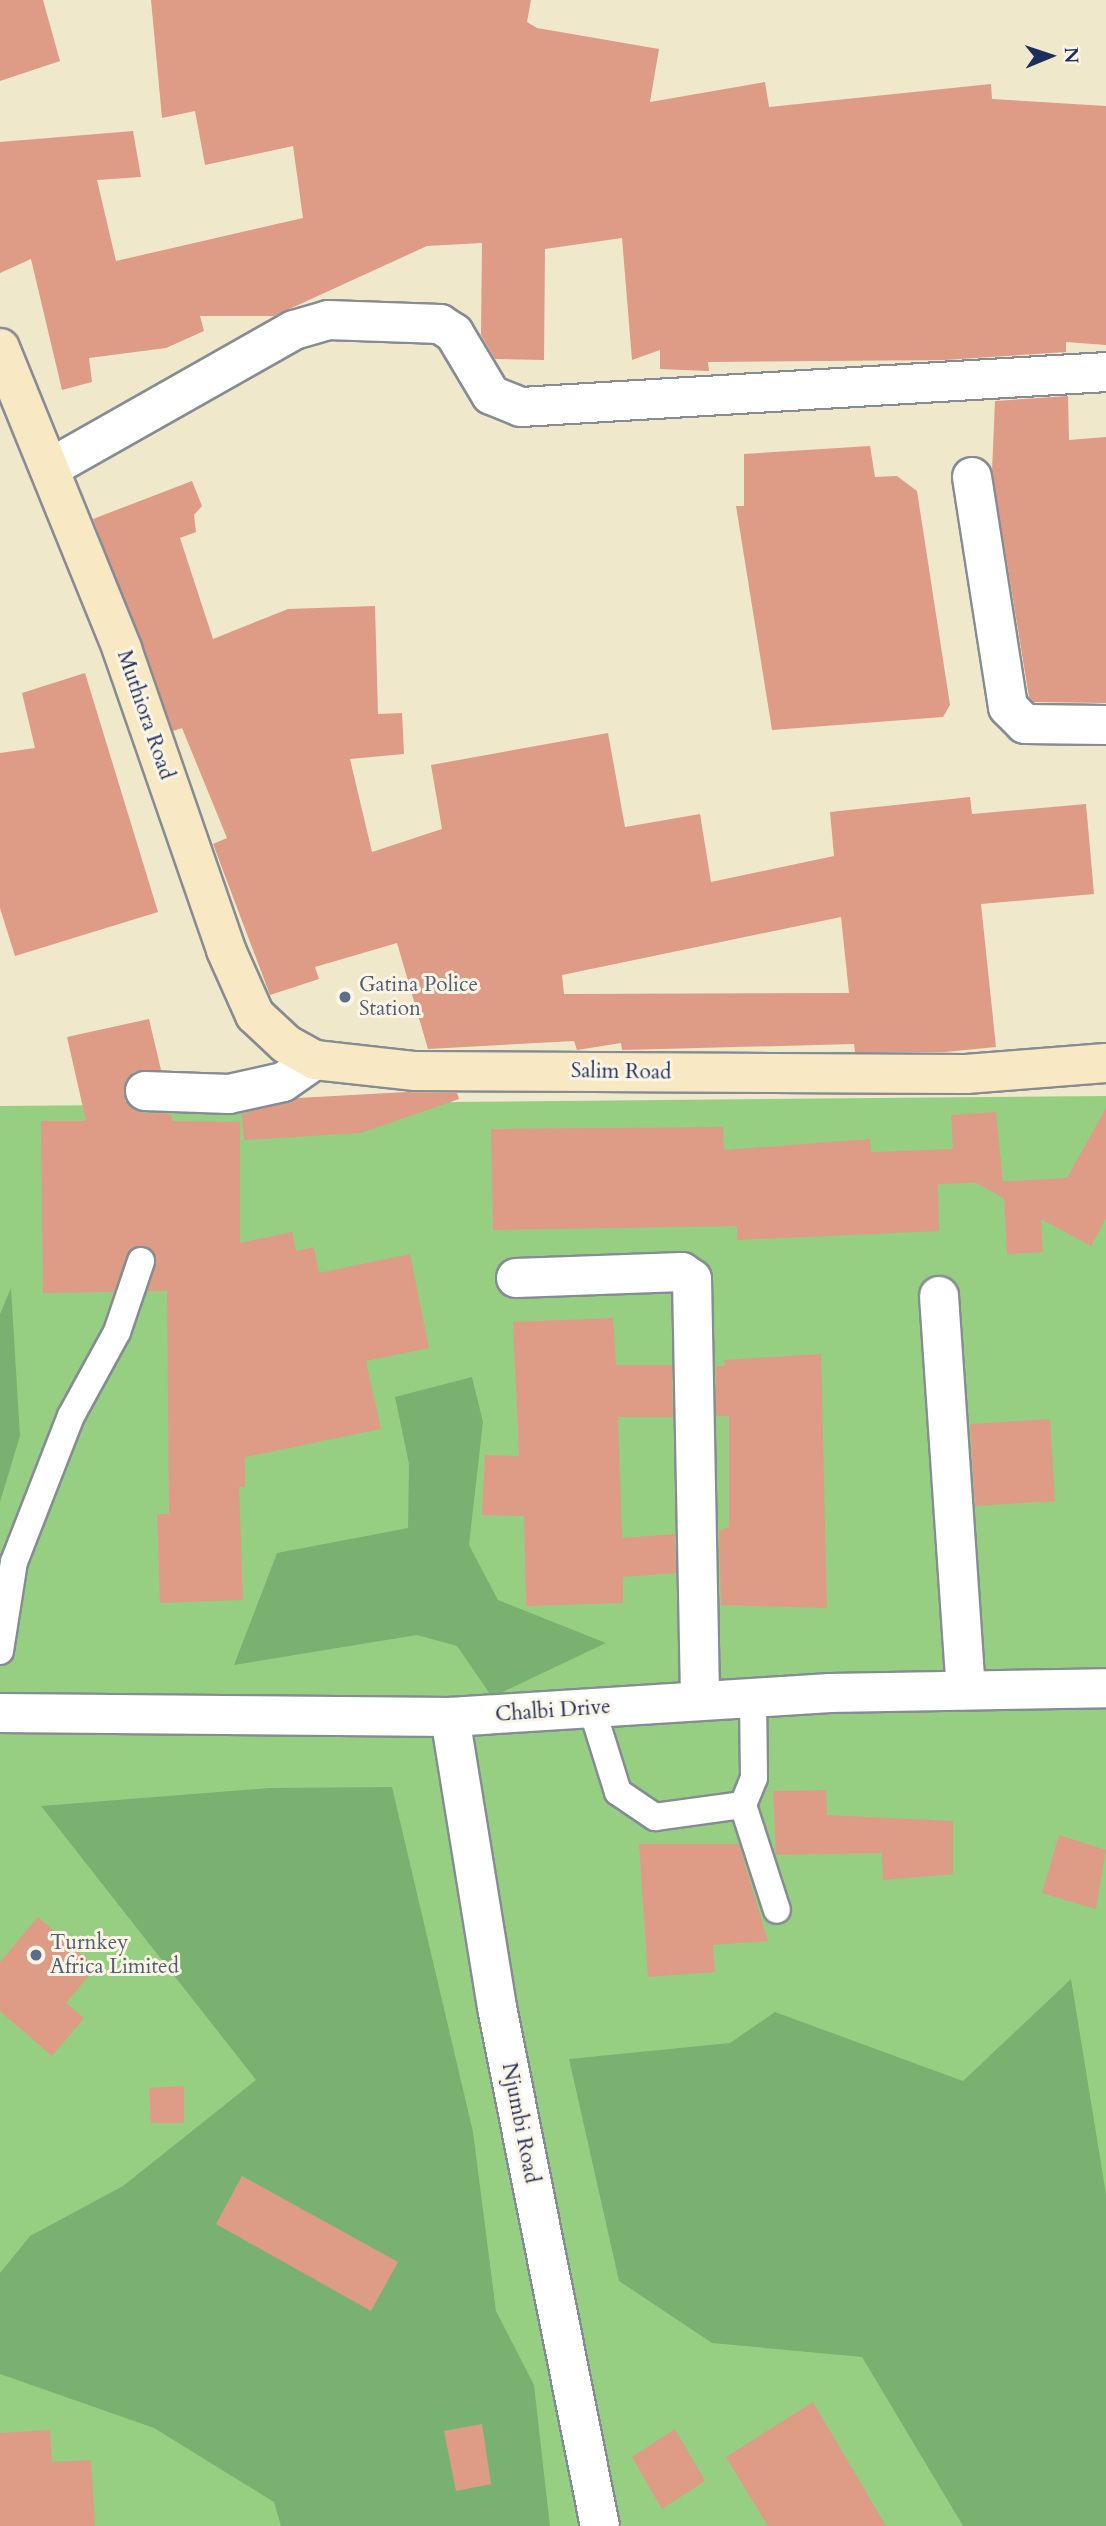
<!DOCTYPE html>
<html>
<head>
<meta charset="utf-8">
<style>
  body { margin:0 }
  #map { position:relative; width:1106px; height:2526px; overflow:hidden; background:#f0e8cb; font-family:Cardo,serif }
  div>[style] { position:absolute }
  [style*='--x'] { left:calc(var(--x)*1px); top:calc(var(--y)*1px); width:calc(var(--w)*1px); rotate:calc(var(--a)*1deg) }
  .green>* { inset:0; background:#97cf82 }
  .forest>* { inset:0; background:#79b270 }
  .building>* { inset:0; background:#de9b86 }
  .roads { filter:drop-shadow(2px 0 #868c94) drop-shadow(-2px 0 #868c94) drop-shadow(0 2px #868c94) drop-shadow(0 -2px #868c94) }
  .lane>* { height:26px; margin:-13px; padding:0 13px; transform-origin:13px; border-radius:13px; background:#fff }
  .street>* { height:38px; margin:-19px; padding:0 19px; transform-origin:19px; border-radius:19px; background:#fff }
  .secondary>* { height:38px; margin:-19px; padding:0 19px; transform-origin:19px; border-radius:19px; background:#f8e8c3 }
  .dots>* { width:19px; height:19px; translate:-50% -50%; box-sizing:border-box; border:4px solid #fcf5e5; border-radius:50% }
  span { translate:-50% -50%; white-space:nowrap; text-align:center; line-height:1.15; -webkit-text-stroke:6px #fcf5e5; paint-order:stroke }
  .street-label { font-size:21px; color:#1b2f5e }
  .service-label { font-size:21px; color:#4e5e75 }
  .left { translate:0 -50%; text-align:left }
  .north { position:absolute; left:1015px; top:21px; width:70px; height:70px; -webkit-text-stroke:5px #fcf5e5; paint-order:stroke; rotate:88deg; font-size:19px; font-weight:700; line-height:28px; text-align:center; color:#1b2f5e }
  .north::after { content:''; display:block; margin:auto; width:24px; height:32px; background:#1b2f5e; clip-path:polygon(50% 0,100% 100%,50% 72%,0 100%) }
</style>
</head>
<body>
<div id="map">
  <div class="green">
    <i style="clip-path:polygon(1106px 1096px,1106px 2526px,0 2526px,0 1106px)"></i>
  </div>
  <div class="forest">
    <i style="clip-path:polygon(11px 1288px,20px 1436px,0 1502px,0 1314px)"></i>
    <i style="clip-path:polygon(472px 1377px,483px 1422px,469px 1545px,498px 1600px,606px 1643px,492px 1697px,457px 1646px,417px 1635px,234px 1665px,277px 1553px,408px 1528px,409px 1464px,395px 1397px)"></i>
    <i style="clip-path:polygon(392px 1787px,473px 2132px,496px 2311px,534px 2385px,550px 2526px,281px 2526px,274px 2502px,154px 2428px,0 2374px,0 2273px,30px 2236px,123px 2186px,256px 2080px,41px 1806px,269px 1788px)"></i>
    <i style="clip-path:polygon(1071px 1979px,1106px 2194px,1106px 2526px,963px 2526px,862px 2357px,712px 2343px,619px 2281px,569px 2059px,730px 2043px,775px 2012px,963px 2081px)"></i>
  </div>
  <div class="building">
    <i style="clip-path:polygon(0 0,43px 0,60px 61px,0 81px)"></i>
    <i style="clip-path:polygon(151px 0,531px 0,527px 22px,537px 28px,659px 49px,650px 102px,765px 82px,769px 107px,991px 84px,992px 99px,1106px 106px,1106px 345px,1066px 342px,1066px 352px,945px 360px,708px 362px,709px 371px,660px 369px,660px 350px,632px 360px,622px 238px,545px 249px,544px 360px,495px 359px,481px 335px,482px 243px,427px 246px,274px 316px,200px 316px,204px 331px,166px 348px,89px 358px,92px 382px,62px 390px,31px 259px,0 273px,0 142px,133px 131px,141px 177px,97px 180px,116px 261px,303px 218px,293px 146px,205px 165px,195px 111px,162px 118px)"></i>
    <i style="clip-path:polygon(1068px 396px,1069px 440px,1106px 437px,1106px 703px,1034px 702px,1029px 697px,992px 471px,995px 401px)"></i>
    <i style="clip-path:polygon(870px 446px,875px 477px,897px 476px,917px 491px,950px 705px,943px 717px,772px 730px,736px 506px,744px 506px,744px 454px)"></i>
    <i style="clip-path:polygon(evenodd,192px 481px,202px 506px,194px 515px,196px 532px,180px 538px,213px 639px,288px 609px,375px 606px,378px 714px,402px 713px,404px 754px,350px 759px,372px 852px,442px 829px,431px 765px,608px 733px,625px 827px,700px 814px,711px 882px,834px 856px,830px 812px,970px 797px,972px 814px,1086px 804px,1094px 894px,981px 904px,996px 1047px,945px 1052px,855px 1052px,854px 1044px,622px 1050px,621px 1043px,577px 1050px,574px 1041px,428px 1049px,397px 943px,315px 967px,319px 979px,270px 995px,213px 844px,227px 838px,182px 728px,173px 731px,93px 519px,192px 481px,841px 917px,849px 993px,564px 994px,562px 975px,841px 917px)"></i>
    <i style="clip-path:polygon(85px 673px,158px 912px,15px 956px,0 908px,0 753px,35px 748px,22px 693px)"></i>
    <i style="clip-path:polygon(149px 1019px,161px 1070px,134px 1072px,126px 1080px,125px 1101px,144px 1113px,171px 1114px,172px 1121px,240px 1122px,240px 1243px,292px 1232px,296px 1251px,314px 1247px,319px 1273px,410px 1254px,429px 1348px,366px 1361px,381px 1429px,245px 1457px,245px 1487px,239px 1487px,243px 1600px,160px 1603px,157px 1514px,169px 1514px,167px 1291px,147px 1291px,153px 1251px,130px 1250px,114px 1292px,43px 1293px,41px 1121px,86px 1121px,67px 1037px)"></i>
    <i style="clip-path:polygon(406px 1092px,457px 1093px,459px 1099px,361px 1133px,244px 1140px,242px 1114px,298px 1098px)"></i>
    <i style="clip-path:polygon(1106px 1108px,1106px 1218px,1091px 1246px,1041px 1219px,1043px 1252px,1007px 1254px,1004px 1198px,976px 1183px,1067px 1178px)"></i>
    <i style="clip-path:polygon(996px 1112px,1003px 1182px,938px 1184px,939px 1231px,737px 1240px,737px 1226px,493px 1230px,491px 1129px,723px 1127px,724px 1150px,870px 1139px,871px 1152px,953px 1149px,951px 1115px)"></i>
    <i style="clip-path:polygon(613px 1318px,616px 1365px,672px 1365px,673px 1417px,618px 1417px,622px 1538px,675px 1534px,676px 1573px,623px 1577px,623px 1603px,526px 1606px,524px 1516px,482px 1515px,485px 1455px,519px 1456px,513px 1322px)"></i>
    <i style="clip-path:polygon(821px 1354px,827px 1608px,721px 1605px,719px 1531px,729px 1527px,729px 1416px,716px 1416px,716px 1366px,725px 1366px,724px 1360px)"></i>
    <i style="clip-path:polygon(1050px 1419px,1055px 1501px,975px 1506px,970px 1424px)"></i>
    <i style="clip-path:polygon(826px 1790px,827px 1815px,953px 1821px,953px 1874px,883px 1880px,882px 1853px,776px 1855px,773px 1791px)"></i>
    <i style="clip-path:polygon(1059px 1835px,1106px 1850px,1096px 1909px,1042px 1893px)"></i>
    <i style="clip-path:polygon(639px 1844px,739px 1844px,768px 1941px,713px 1945px,715px 1972px,648px 1977px)"></i>
    <i style="clip-path:polygon(38px 1917px,96px 1967px,66px 2003px,84px 2018px,52px 2056px,0 2011px,0 1962px)"></i>
    <i style="clip-path:polygon(184px 2086px,184px 2123px,151px 2123px,149px 2088px)"></i>
    <i style="clip-path:polygon(242px 2176px,398px 2262px,371px 2311px,216px 2224px)"></i>
    <i style="clip-path:polygon(813px 2402px,886px 2526px,768px 2526px,726px 2457px)"></i>
    <i style="clip-path:polygon(482px 2424px,491px 2484px,456px 2491px,444px 2431px)"></i>
    <i style="clip-path:polygon(675px 2429px,705px 2481px,662px 2509px,632px 2457px)"></i>
    <i style="clip-path:polygon(50px 2430px,52px 2462px,91px 2460px,95px 2526px,0 2526px,0 2433px)"></i>
  </div>
  <div class="roads">
    <div class="lane">
      <i style="--x:0;--y:1651;--w:90;--a:-81.1"></i>
      <i style="--x:14;--y:1562;--w:157;--a:-68.7"></i>
      <i style="--x:71;--y:1416;--w:96;--a:-61.3"></i>
      <i style="--x:117;--y:1332;--w:75;--a:-71.3"></i>
      <i style="--x:592;--y:1709;--w:87;--a:72.6"></i>
      <i style="--x:618;--y:1792;--w:45;--a:34"></i>
      <i style="--x:655;--y:1817;--w:89;--a:-7.8"></i>
      <i style="--x:743;--y:1805;--w:29;--a:-68"></i>
      <i style="--x:754;--y:1778;--w:80;--a:-90.7"></i>
      <i style="--x:743;--y:1805;--w:110;--a:72.1"></i>
    </div>
    <div class="street">
      <i style="--x:50;--y:468;--w:280;--a:-29.5"></i>
      <i style="--x:294;--y:330;--w:35;--a:-16"></i>
      <i style="--x:328;--y:320;--w:112;--a:2"></i>
      <i style="--x:440;--y:324;--w:17;--a:33"></i>
      <i style="--x:454;--y:333;--w:72;--a:59.2"></i>
      <i style="--x:491;--y:395;--w:32;--a:22"></i>
      <i style="--x:521;--y:407;--w:586;--a:-3.42"></i>
      <i style="--x:972;--y:477;--w:233;--a:81.1"></i>
      <i style="--x:1008;--y:707;--w:24;--a:45"></i>
      <i style="--x:1025;--y:724;--w:81;--a:0.7"></i>
      <i style="--x:145;--y:1091;--w:84;--a:2"></i>
      <i style="--x:229;--y:1094;--w:55;--a:-12.5"></i>
      <i style="--x:283;--y:1082;--w:39;--a:-35"></i>
      <i style="--x:516;--y:1278;--w:166;--a:-2.1"></i>
      <i style="--x:682;--y:1272;--w:12;--a:35"></i>
      <i style="--x:692;--y:1279;--w:422;--a:88.9"></i>
      <i style="--x:939;--y:1296;--w:395;--a:86.1"></i>
      <i style="--x:0;--y:1713;--w:450;--a:0.5"></i>
      <i style="--x:450;--y:1717;--w:381;--a:-3.6"></i>
      <i style="--x:830;--y:1693;--w:276;--a:-1"></i>
      <i style="--x:450;--y:1717;--w:294;--a:80.8"></i>
      <i style="--x:497;--y:2007;--w:529;--a:78.78"></i>
    </div>
    <div class="secondary">
      <i style="--x:0;--y:348;--w:325;--a:67.9"></i>
      <i style="--x:122;--y:649;--w:318;--a:70.9"></i>
      <i style="--x:226;--y:950;--w:71;--a:66"></i>
      <i style="--x:255;--y:1015;--w:42;--a:43.1"></i>
      <i style="--x:286;--y:1044;--w:33;--a:29"></i>
      <i style="--x:315;--y:1060;--w:101;--a:6.3"></i>
      <i style="--x:415;--y:1071;--w:551;--a:0.31"></i>
      <i style="--x:966;--y:1074;--w:140;--a:-4.5"></i>
    </div>
  </div>
  <div class="dots">
    <i style="left:345px;top:997px;background:#5c6f8a"></i>
    <i style="left:36px;top:1955px;background:#5c6f8a"></i>
  </div>
  <div class="street-label">
    <span style="left:145px;top:715px;rotate:71deg">Muthiora Road</span>
    <span style="left:621px;top:1072px;rotate:1deg">Salim Road</span>
    <span style="left:553px;top:1711px;rotate:-4deg">Chalbi Drive</span>
    <span style="left:520px;top:2123px;rotate:79deg">Njumbi Road</span>
  </div>
  <div class="service-label">
    <span class="left" style="left:359px;top:997px">Gatina Police<br>Station</span>
    <span class="left" style="left:50px;top:1955px">Turnkey<br>Africa Limited</span>
  </div>
  <div class="north">N</div>
</div>
</body>
</html>
